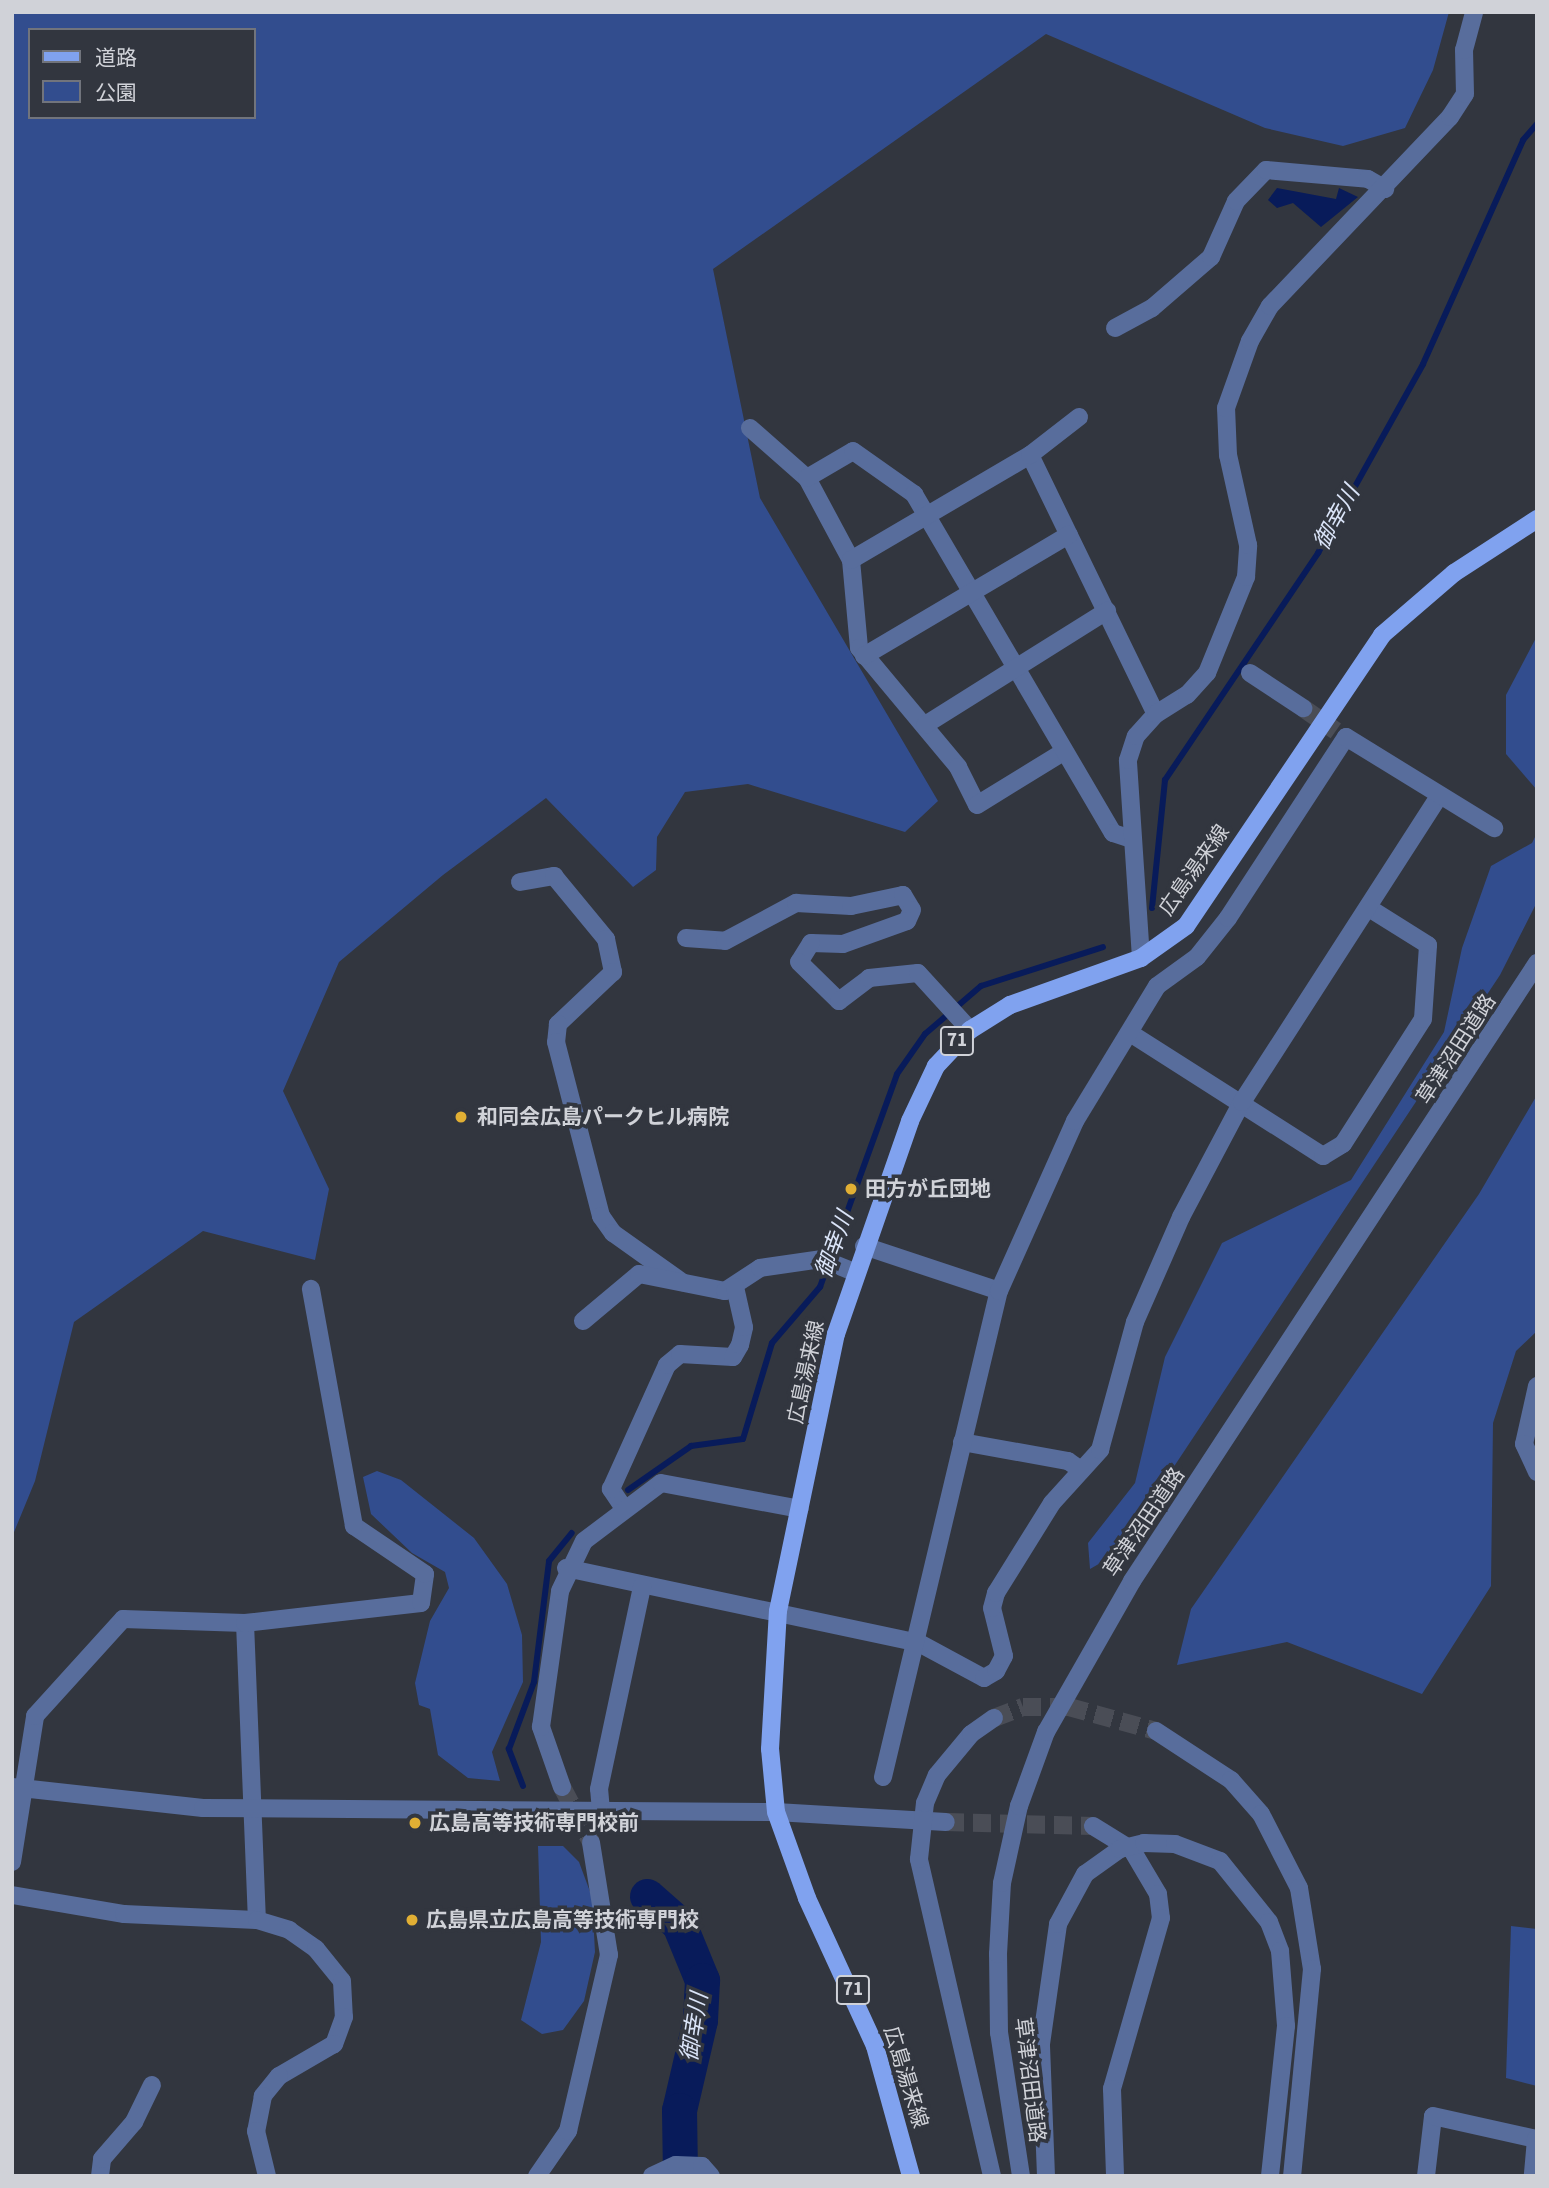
<!DOCTYPE html>
<html>
<head>
<meta charset="utf-8">
<style>
  body { margin:0 }
  #map { position:relative; width:1549px; height:2188px; overflow:hidden; background:#32363f; font-family:"Source Sans 3","Noto Sans JP",sans-serif }
  div>[style] { position:absolute }
  [style*='--x'] { left:calc(var(--x)*1px); top:calc(var(--y)*1px); width:calc(var(--w)*1px); rotate:calc(var(--a)*1deg) }
  .green>* { inset:0; background:#324d8e }
  .water>* { inset:0; background:#081b5a }
  .stream>* { height:6px; margin:-3px; padding:0 3px; transform-origin:3px; border-radius:3px; background:#081b5a }
  .river>* { height:35px; margin:-17.5px; padding:0 17.5px; transform-origin:17.5px; border-radius:17.5px; background:#081b5a }
  .minor-tunnel>* { height:18px; margin-top:-9px; transform-origin:0; background:repeating-linear-gradient(90deg,#4a4d56 0 18px,transparent 0 27px) }
  .minor>* { height:18px; margin:-9px; padding:0 9px; transform-origin:9px; border-radius:9px; background:#586d9c }
  .major>* { height:18px; margin:-9px; padding:0 9px; transform-origin:9px; border-radius:9px; background:#80a2ef }
  .dots>* { width:19px; height:19px; translate:-50% -50%; box-sizing:border-box; border:4px solid #32363f; border-radius:50% }
  span { translate:-50% -50%; white-space:nowrap; text-align:center; line-height:1.15; -webkit-text-stroke:7px #32363f; paint-order:stroke }
  .shield-label span { padding:2px 5px; background:#32363f; border:2px solid; border-radius:5px; -webkit-text-stroke-width:0 }
  .shield-label { font-size:19px; color:#d0d2d8; font-weight:700 }
  .street-label { font-size:21px; color:#d0d2d8 }
  .poi-label { font-size:21px; color:#d0d2d8; font-weight:700 }
  .left { translate:0 -50%; text-align:left }
  .water-label { font-size:23px; color:#dbe5f9; font-style:italic }
  .frame { position:absolute; inset:0; border:14px solid #d0d2d8; pointer-events:none }
  .legend { position:absolute; left:28px; top:28px; width:228px; height:91px; box-sizing:border-box; background:#32363f; border:2px solid #71747c; margin:0; padding:9px 12px; list-style:none; font-size:21px; color:#d0d2d8 }
  .legend li { display:flex; align-items:center; gap:14px; height:35px }
  .legend b { width:35px; border:2px solid #71747c }
</style>
</head>
<body>
<div id="map">
  <div class="green">
    <i style="clip-path:polygon(evenodd,12px 12px,1449px 12px,1433px 70px,1405px 128px,1343px 146px,1265px 128px,1046px 34px,713px 269px,760px 498px,938px 801px,905px 832px,748px 784px,685px 792px,657px 837px,656px 870px,633px 887px,546px 798px,443px 875px,339px 962px,283px 1091px,329px 1189px,315px 1260px,203px 1231px,74px 1322px,35px 1481px,12px 1537px,12px 12px,30px 30px,254px 30px,254px 117px,30px 117px,30px 30px)"></i>
    <i style="clip-path:polygon(1537px 636px,1537px 790px,1506px 754px,1506px 695px)"></i>
    <i style="clip-path:polygon(1537px 833px,1537px 902px,1500px 975px,1116px 1554px,1090px 1569px,1088px 1543px,1135px 1483px,1165px 1357px,1222px 1243px,1351px 1180px,1444px 1032px,1462px 948px,1491px 866px,1532px 843px)"></i>
    <i style="clip-path:polygon(1537px 1095px,1537px 1331px,1516px 1351px,1493px 1423px,1491px 1586px,1422px 1694px,1287px 1642px,1177px 1665px,1191px 1609px,1479px 1194px)"></i>
    <i style="clip-path:polygon(377px 1471px,401px 1480px,474px 1538px,507px 1584px,522px 1635px,523px 1682px,492px 1752px,500px 1781px,468px 1778px,438px 1755px,430px 1709px,419px 1705px,415px 1683px,430px 1621px,449px 1588px,445px 1572px,412px 1553px,371px 1514px,363px 1477px)"></i>
    <i style="clip-path:polygon(538px 1846px,563px 1846px,579px 1862px,592px 1897px,595px 1952px,584px 2001px,563px 2030px,542px 2034px,521px 2020px,541px 1942px)"></i>
    <i style="clip-path:polygon(1511px 1926px,1537px 1929px,1537px 2086px,1506px 2078px)"></i>
  </div>
  <div class="water">
    <i style="clip-path:polygon(1277px 188px,1336px 199px,1339px 188px,1358px 197px,1321px 227px,1293px 203px,1277px 208px,1268px 200px)"></i>
  </div>
  <div class="stream">
    <i style="--x:1152;--y:908;--w:129;--a:-84.2"></i>
    <i style="--x:1165;--y:780;--w:274;--a:-56"></i>
    <i style="--x:1318;--y:553;--w:216;--a:-60.9"></i>
    <i style="--x:1423;--y:364;--w:245;--a:-65.9"></i>
    <i style="--x:1523;--y:140;--w:21;--a:-49"></i>
    <i style="--x:628;--y:1490;--w:77;--a:-34.9"></i>
    <i style="--x:691;--y:1446;--w:52;--a:-7.7"></i>
    <i style="--x:743;--y:1439;--w:100;--a:-73.2"></i>
    <i style="--x:772;--y:1343;--w:74;--a:-49.4"></i>
    <i style="--x:820;--y:1287;--w:226;--a:-70.1"></i>
    <i style="--x:897;--y:1074;--w:49;--a:-55"></i>
    <i style="--x:925;--y:1034;--w:74;--a:-40.6"></i>
    <i style="--x:981;--y:986;--w:128;--a:-17.7"></i>
    <i style="--x:523;--y:1786;--w:40;--a:-111"></i>
    <i style="--x:509;--y:1749;--w:72;--a:-69.5"></i>
    <i style="--x:534;--y:1682;--w:122;--a:-82.9"></i>
    <i style="--x:549;--y:1561;--w:36;--a:-51"></i>
  </div>
  <div class="river">
    <i style="--x:647;--y:1896;--w:43;--a:41.2"></i>
    <i style="--x:679;--y:1924;--w:61;--a:67.7"></i>
    <i style="--x:702;--y:1980;--w:40;--a:92.9"></i>
    <i style="--x:700;--y:2020;--w:92;--a:103.1"></i>
    <i style="--x:679;--y:2110;--w:66;--a:89.1"></i>
  </div>
  <div class="minor-tunnel">
    <i style="--x:1303;--y:708;--w:40;--a:34.9"></i>
    <i style="--x:994;--y:1718;--w:31;--a:-21"></i>
    <i style="--x:1023;--y:1707;--w:46;--a:0"></i>
    <i style="--x:1069;--y:1707;--w:90;--a:15.4"></i>
    <i style="--x:562;--y:1787;--w:62;--a:62.2"></i>
    <i style="--x:946;--y:1822;--w:147;--a:1.6"></i>
  </div>
  <div class="minor">
    <i style="--x:1115;--y:328;--w:42;--a:-28.4"></i>
    <i style="--x:1152;--y:308;--w:78;--a:-40.8"></i>
    <i style="--x:1211;--y:257;--w:61;--a:-65.9"></i>
    <i style="--x:1236;--y:201;--w:43;--a:-45.9"></i>
    <i style="--x:1266;--y:170;--w:102;--a:5"></i>
    <i style="--x:1368;--y:179;--w:20;--a:30"></i>
    <i style="--x:750;--y:428;--w:76;--a:41.3"></i>
    <i style="--x:807;--y:478;--w:93;--a:61.8"></i>
    <i style="--x:851;--y:560;--w:88;--a:84.8"></i>
    <i style="--x:859;--y:648;--w:155;--a:50.2"></i>
    <i style="--x:958;--y:767;--w:42;--a:63.4"></i>
    <i style="--x:977;--y:805;--w:101;--a:-31.6"></i>
    <i style="--x:1030;--y:455;--w:288;--a:64.1"></i>
    <i style="--x:807;--y:478;--w:53;--a:-30.4"></i>
    <i style="--x:853;--y:451;--w:75;--a:35.2"></i>
    <i style="--x:914;--y:494;--w:393;--a:59.6"></i>
    <i style="--x:1113;--y:833;--w:20;--a:18"></i>
    <i style="--x:851;--y:560;--w:208;--a:-30.4"></i>
    <i style="--x:1030;--y:455;--w:62;--a:-37.8"></i>
    <i style="--x:864;--y:656;--w:238;--a:-30.6"></i>
    <i style="--x:1250;--y:673;--w:64;--a:33.4"></i>
    <i style="--x:925;--y:725;--w:215;--a:-32.1"></i>
    <i style="--x:520;--y:882;--w:35;--a:-10"></i>
    <i style="--x:554;--y:876;--w:82;--a:50.5"></i>
    <i style="--x:606;--y:939;--w:34;--a:78"></i>
    <i style="--x:613;--y:972;--w:76;--a:136.6"></i>
    <i style="--x:558;--y:1024;--w:18;--a:96"></i>
    <i style="--x:556;--y:1042;--w:180;--a:75.5"></i>
    <i style="--x:601;--y:1216;--w:21;--a:55"></i>
    <i style="--x:613;--y:1233;--w:85;--a:35.4"></i>
    <i style="--x:686;--y:938;--w:39;--a:4"></i>
    <i style="--x:725;--y:941;--w:81;--a:-28.2"></i>
    <i style="--x:796;--y:903;--w:55;--a:3.1"></i>
    <i style="--x:851;--y:906;--w:53;--a:-11.9"></i>
    <i style="--x:903;--y:895;--w:17;--a:59"></i>
    <i style="--x:912;--y:910;--w:12;--a:114"></i>
    <i style="--x:907;--y:921;--w:68;--a:160.2"></i>
    <i style="--x:843;--y:944;--w:32;--a:-178"></i>
    <i style="--x:811;--y:943;--w:22;--a:122"></i>
    <i style="--x:799;--y:962;--w:56;--a:44.3"></i>
    <i style="--x:839;--y:1001;--w:38;--a:-37"></i>
    <i style="--x:869;--y:978;--w:49;--a:-5.8"></i>
    <i style="--x:918;--y:973;--w:77;--a:47.6"></i>
    <i style="--x:1141;--y:958;--w:198;--a:-93.8"></i>
    <i style="--x:1128;--y:760;--w:25;--a:-72"></i>
    <i style="--x:1136;--y:736;--w:30;--a:-48"></i>
    <i style="--x:1156;--y:714;--w:36;--a:-32"></i>
    <i style="--x:1187;--y:695;--w:30;--a:-48"></i>
    <i style="--x:1207;--y:673;--w:104;--a:-67.9"></i>
    <i style="--x:1246;--y:577;--w:32;--a:-86"></i>
    <i style="--x:1248;--y:545;--w:92;--a:-102.5"></i>
    <i style="--x:1228;--y:455;--w:47;--a:-92.4"></i>
    <i style="--x:1226;--y:408;--w:71;--a:-70.3"></i>
    <i style="--x:1250;--y:341;--w:40;--a:-60.3"></i>
    <i style="--x:1270;--y:306;--w:261;--a:-46.4"></i>
    <i style="--x:1450;--y:117;--w:27;--a:-57"></i>
    <i style="--x:1465;--y:94;--w:44;--a:-91.3"></i>
    <i style="--x:1464;--y:50;--w:39;--a:-75"></i>
    <i style="--x:1130;--y:1033;--w:229;--a:32.5"></i>
    <i style="--x:1323;--y:1156;--w:23;--a:-31"></i>
    <i style="--x:1343;--y:1144;--w:148;--a:-57.4"></i>
    <i style="--x:1423;--y:1019;--w:74;--a:-86.1"></i>
    <i style="--x:1428;--y:945;--w:70;--a:-147.9"></i>
    <i style="--x:864;--y:1246;--w:142;--a:18.4"></i>
    <i style="--x:583;--y:1321;--w:73;--a:-40"></i>
    <i style="--x:639;--y:1274;--w:88;--a:11.2"></i>
    <i style="--x:725;--y:1291;--w:42;--a:-33.3"></i>
    <i style="--x:760;--y:1268;--w:63;--a:-8.3"></i>
    <i style="--x:822;--y:1259;--w:35;--a:22"></i>
    <i style="--x:1537;--y:1386;--w:59;--a:102.6"></i>
    <i style="--x:1524;--y:1444;--w:31;--a:65"></i>
    <i style="--x:962;--y:1442;--w:108;--a:10.2"></i>
    <i style="--x:1068;--y:1461;--w:16;--a:35"></i>
    <i style="--x:623;--y:1507;--w:22;--a:-124"></i>
    <i style="--x:611;--y:1489;--w:136;--a:-65.7"></i>
    <i style="--x:667;--y:1365;--w:17;--a:-40"></i>
    <i style="--x:680;--y:1354;--w:53;--a:3.2"></i>
    <i style="--x:733;--y:1357;--w:14;--a:-60"></i>
    <i style="--x:740;--y:1345;--w:18;--a:-77"></i>
    <i style="--x:744;--y:1327;--w:41;--a:-102.7"></i>
    <i style="--x:566;--y:1568;--w:361;--a:12"></i>
    <i style="--x:919;--y:1643;--w:74;--a:28.3"></i>
    <i style="--x:984;--y:1678;--w:14;--a:-30"></i>
    <i style="--x:996;--y:1671;--w:17;--a:-62"></i>
    <i style="--x:1004;--y:1656;--w:49;--a:-104"></i>
    <i style="--x:992;--y:1608;--w:16;--a:-75"></i>
    <i style="--x:996;--y:1593;--w:106;--a:-58.1"></i>
    <i style="--x:1052;--y:1503;--w:72;--a:-47.8"></i>
    <i style="--x:1100;--y:1450;--w:133;--a:-74.7"></i>
    <i style="--x:1135;--y:1322;--w:115;--a:-66.3"></i>
    <i style="--x:1181;--y:1217;--w:130;--a:-62.1"></i>
    <i style="--x:1242;--y:1102;--w:365;--a:-57.2"></i>
    <i style="--x:245;--y:1623;--w:297;--a:87.7"></i>
    <i style="--x:1156;--y:1731;--w:90;--a:33.2"></i>
    <i style="--x:1231;--y:1780;--w:45;--a:48.6"></i>
    <i style="--x:1261;--y:1814;--w:83;--a:62.8"></i>
    <i style="--x:1299;--y:1888;--w:82;--a:80.9"></i>
    <i style="--x:1312;--y:1969;--w:208;--a:95.5"></i>
    <i style="--x:883;--y:1777;--w:500;--a:-76.6"></i>
    <i style="--x:999;--y:1291;--w:186;--a:-65.9"></i>
    <i style="--x:1075;--y:1121;--w:158;--a:-58.7"></i>
    <i style="--x:1157;--y:986;--w:49;--a:-35.9"></i>
    <i style="--x:1197;--y:957;--w:50;--a:-51.5"></i>
    <i style="--x:1228;--y:918;--w:216;--a:-56.9"></i>
    <i style="--x:1346;--y:737;--w:174;--a:31.6"></i>
    <i style="--x:12;--y:1787;--w:192;--a:6.3"></i>
    <i style="--x:203;--y:1808;--w:573;--a:0.4"></i>
    <i style="--x:776;--y:1812;--w:170;--a:3.4"></i>
    <i style="--x:562;--y:1787;--w:64;--a:-109.3"></i>
    <i style="--x:541;--y:1727;--w:137;--a:-82"></i>
    <i style="--x:560;--y:1591;--w:55;--a:-64.4"></i>
    <i style="--x:584;--y:1541;--w:96;--a:-37"></i>
    <i style="--x:661;--y:1483;--w:141;--a:10.6"></i>
    <i style="--x:601;--y:1811;--w:22;--a:-95"></i>
    <i style="--x:599;--y:1789;--w:208;--a:-78"></i>
    <i style="--x:1093;--y:1826;--w:46;--a:31.6"></i>
    <i style="--x:1132;--y:1850;--w:51;--a:59.4"></i>
    <i style="--x:1158;--y:1894;--w:24;--a:83"></i>
    <i style="--x:1161;--y:1918;--w:178;--a:106"></i>
    <i style="--x:1112;--y:2089;--w:87;--a:88"></i>
    <i style="--x:12;--y:1862;--w:148;--a:-81"></i>
    <i style="--x:35;--y:1716;--w:131;--a:-47.8"></i>
    <i style="--x:123;--y:1619;--w:122;--a:1.9"></i>
    <i style="--x:245;--y:1623;--w:177;--a:-6.5"></i>
    <i style="--x:421;--y:1603;--w:29;--a:-82"></i>
    <i style="--x:425;--y:1574;--w:86;--a:-145.9"></i>
    <i style="--x:354;--y:1526;--w:241;--a:-100.3"></i>
    <i style="--x:12;--y:1895;--w:114;--a:9.6"></i>
    <i style="--x:124;--y:1914;--w:133;--a:2.6"></i>
    <i style="--x:257;--y:1920;--w:34;--a:17"></i>
    <i style="--x:289;--y:1930;--w:33;--a:35"></i>
    <i style="--x:316;--y:1949;--w:41;--a:50.9"></i>
    <i style="--x:342;--y:1981;--w:36;--a:87"></i>
    <i style="--x:344;--y:2017;--w:29;--a:110"></i>
    <i style="--x:334;--y:2044;--w:64;--a:149.8"></i>
    <i style="--x:279;--y:2076;--w:26;--a:129"></i>
    <i style="--x:263;--y:2096;--w:36;--a:101"></i>
    <i style="--x:256;--y:2131;--w:46;--a:76.3"></i>
    <i style="--x:100;--y:2176;--w:17;--a:-83"></i>
    <i style="--x:102;--y:2159;--w:49;--a:-49.1"></i>
    <i style="--x:134;--y:2122;--w:41;--a:-64.1"></i>
    <i style="--x:537;--y:2176;--w:55;--a:-55.4"></i>
    <i style="--x:568;--y:2131;--w:181;--a:-76.9"></i>
    <i style="--x:609;--y:1955;--w:114;--a:-99.1"></i>
    <i style="--x:652;--y:2176;--w:26;--a:-25"></i>
    <i style="--x:676;--y:2165;--w:26;--a:2"></i>
    <i style="--x:702;--y:2166;--w:13;--a:48"></i>
    <i style="--x:992;--y:2176;--w:325;--a:-103"></i>
    <i style="--x:919;--y:1859;--w:56;--a:-83.9"></i>
    <i style="--x:925;--y:1803;--w:30;--a:-67"></i>
    <i style="--x:937;--y:1775;--w:53;--a:-50.3"></i>
    <i style="--x:971;--y:1734;--w:28;--a:-35"></i>
    <i style="--x:1021;--y:2176;--w:145;--a:-98.7"></i>
    <i style="--x:999;--y:2033;--w:79;--a:-90.7"></i>
    <i style="--x:998;--y:1954;--w:71;--a:-86.8"></i>
    <i style="--x:1002;--y:1883;--w:79;--a:-77.6"></i>
    <i style="--x:1019;--y:1806;--w:79;--a:-70"></i>
    <i style="--x:1046;--y:1732;--w:174;--a:-60.3"></i>
    <i style="--x:1132;--y:1581;--w:739;--a:-56.76"></i>
    <i style="--x:1046;--y:2176;--w:132;--a:-92.2"></i>
    <i style="--x:1041;--y:2044;--w:121;--a:-81.9"></i>
    <i style="--x:1058;--y:1924;--w:57;--a:-61.6"></i>
    <i style="--x:1085;--y:1874;--w:43;--a:-35.5"></i>
    <i style="--x:1120;--y:1849;--w:25;--a:-14"></i>
    <i style="--x:1144;--y:1843;--w:31;--a:2"></i>
    <i style="--x:1175;--y:1844;--w:48;--a:20.7"></i>
    <i style="--x:1220;--y:1861;--w:78;--a:51.2"></i>
    <i style="--x:1269;--y:1922;--w:31;--a:69"></i>
    <i style="--x:1280;--y:1951;--w:75;--a:85.4"></i>
    <i style="--x:1286;--y:2026;--w:151;--a:96.1"></i>
    <i style="--x:1426;--y:2176;--w:60;--a:-83.3"></i>
    <i style="--x:1433;--y:2116;--w:106;--a:12.6"></i>
    <i style="--x:1536;--y:2139;--w:37;--a:95"></i>
  </div>
  <div class="major">
    <i style="--x:911;--y:2176;--w:135;--a:-105.5"></i>
    <i style="--x:875;--y:2046;--w:163;--a:-114.7"></i>
    <i style="--x:807;--y:1898;--w:91;--a:-109.8"></i>
    <i style="--x:776;--y:1812;--w:63;--a:-95.4"></i>
    <i style="--x:770;--y:1749;--w:138;--a:-86.7"></i>
    <i style="--x:778;--y:1611;--w:283;--a:-78.2"></i>
    <i style="--x:836;--y:1334;--w:225;--a:-70.8"></i>
    <i style="--x:910;--y:1121;--w:61;--a:-64.7"></i>
    <i style="--x:936;--y:1066;--w:50;--a:-46.6"></i>
    <i style="--x:970;--y:1030;--w:47;--a:-32"></i>
    <i style="--x:1010;--y:1005;--w:139;--a:-19.7"></i>
    <i style="--x:1141;--y:958;--w:55;--a:-35.4"></i>
    <i style="--x:1186;--y:926;--w:351;--a:-56"></i>
    <i style="--x:1382;--y:635;--w:95;--a:-40.7"></i>
    <i style="--x:1454;--y:573;--w:99;--a:-33"></i>
  </div>
  <div class="dots">
    <i style="left:461px;top:1117px;background:#e1af34"></i>
    <i style="left:851px;top:1189px;background:#e1af34"></i>
    <i style="left:415px;top:1823px;background:#e1af34"></i>
    <i style="left:412px;top:1920px;background:#e1af34"></i>
  </div>
  <div class="shield-label">
    <span style="left:957px;top:1041px">71</span>
    <span style="left:853px;top:1990px">71</span>
  </div>
  <div class="street-label">
    <span style="left:1194px;top:870px;rotate:-55deg">広島湯来線</span>
    <span style="left:1456px;top:1049px;rotate:-57deg">草津沼田道路</span>
    <span style="left:806px;top:1372px;rotate:-78deg">広島湯来線</span>
    <span style="left:1144px;top:1522px;rotate:-56deg">草津沼田道路</span>
    <span style="left:906px;top:2077px;rotate:73deg">広島湯来線</span>
    <span style="left:1030px;top:2080px;rotate:83deg">草津沼田道路</span>
  </div>
  <div class="poi-label">
    <span class="left" style="left:477px;top:1117px">和同会広島パークヒル病院</span>
    <span class="left" style="left:865px;top:1189px">田方が丘団地</span>
    <span class="left" style="left:429px;top:1823px">広島高等技術専門校前</span>
    <span class="left" style="left:426px;top:1920px">広島県立広島高等技術専門校</span>
  </div>
  <div class="water-label">
    <span style="left:1337px;top:518px;rotate:-61deg">御幸川</span>
    <span style="left:835px;top:1245px;rotate:-70deg">御幸川</span>
    <span style="left:695px;top:2027px;rotate:-81deg">御幸川</span>
  </div>
  <div class="frame"></div>
  <ul class="legend">
  <li><b style="height:9px;background:#80a2ef"></b>道路</li>
  <li><b style="height:19px;background:#324d8e"></b>公園</li>
  </ul>
</div>
</body>
</html>
